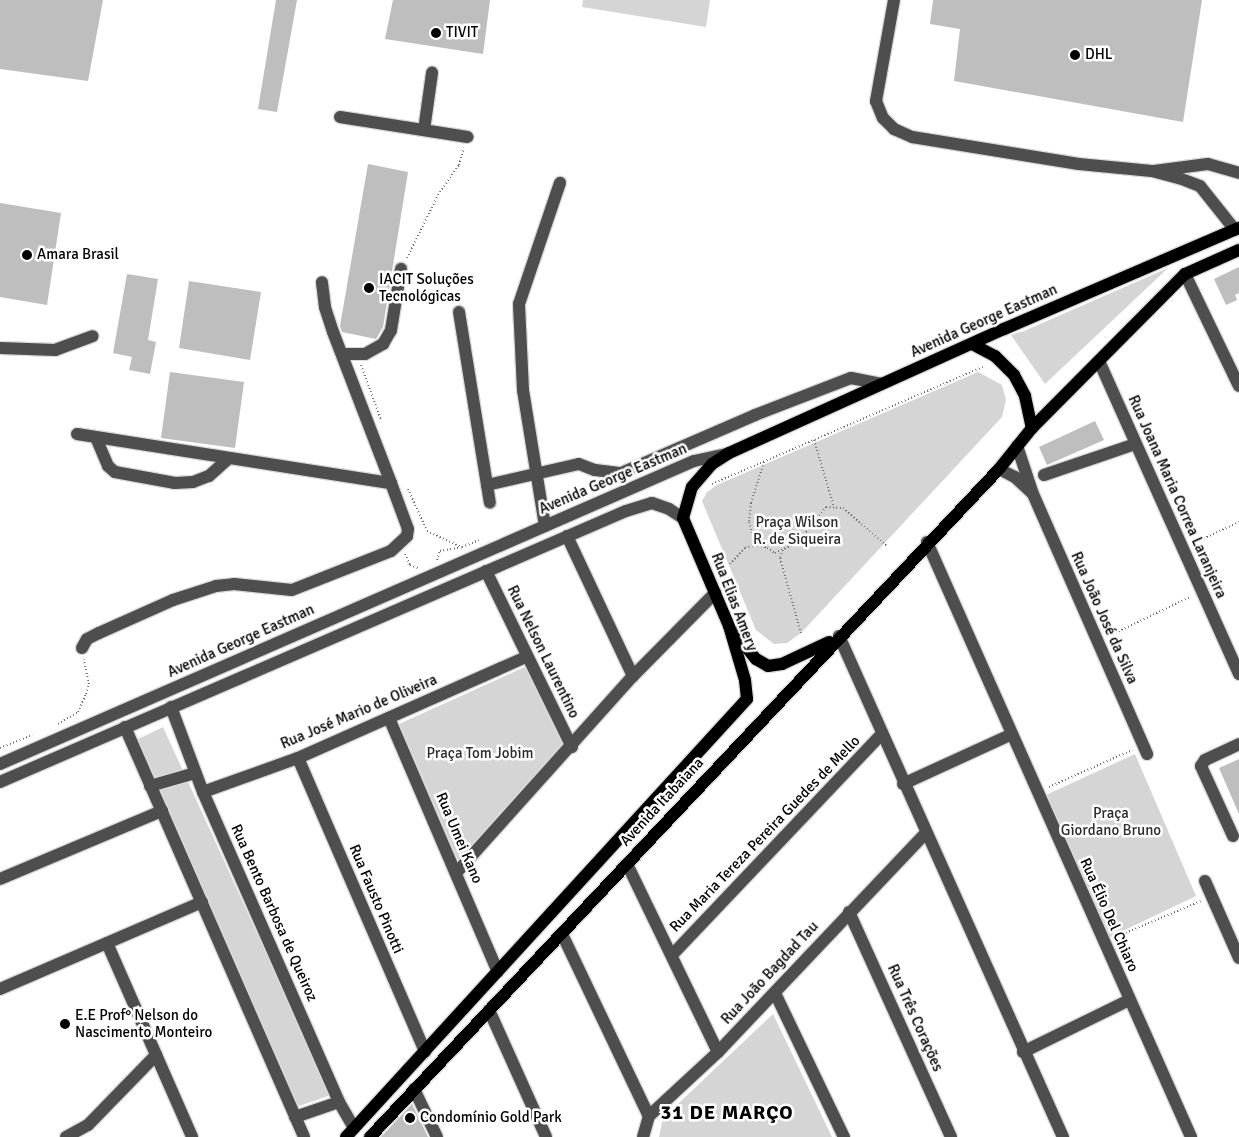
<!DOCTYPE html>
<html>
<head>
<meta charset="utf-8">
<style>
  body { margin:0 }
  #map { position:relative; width:1239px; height:1137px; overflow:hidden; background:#fff; font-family:Signika,sans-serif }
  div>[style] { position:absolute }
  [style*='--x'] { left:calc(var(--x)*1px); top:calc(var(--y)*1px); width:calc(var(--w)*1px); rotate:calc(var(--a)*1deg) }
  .green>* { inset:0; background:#d5d5d5 }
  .building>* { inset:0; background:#bebebe }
  .path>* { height:2px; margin-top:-1px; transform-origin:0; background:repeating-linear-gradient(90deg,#707070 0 1px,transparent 0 3.5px) }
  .roads { filter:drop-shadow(1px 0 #dbdbdb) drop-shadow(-1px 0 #dbdbdb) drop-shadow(0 1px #dbdbdb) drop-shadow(0 -1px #dbdbdb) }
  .minor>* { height:12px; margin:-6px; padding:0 6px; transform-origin:6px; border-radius:6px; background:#4e4e4e }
  .major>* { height:12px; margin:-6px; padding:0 6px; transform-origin:6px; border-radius:6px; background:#000 }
  .dots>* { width:14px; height:14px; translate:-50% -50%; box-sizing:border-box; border:2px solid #fff; border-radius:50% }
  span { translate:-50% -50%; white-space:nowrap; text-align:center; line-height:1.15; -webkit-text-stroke:5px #fff; paint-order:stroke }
  .poi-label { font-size:15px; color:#000 }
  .left { translate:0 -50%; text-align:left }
  .street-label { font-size:15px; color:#000 }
  .park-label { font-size:15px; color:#2c2c2c }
  .district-label { font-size:20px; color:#000; font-weight:700; letter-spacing:1px }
</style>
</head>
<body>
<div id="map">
  <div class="green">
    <i style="clip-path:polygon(583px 0,710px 0,706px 27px,582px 7px)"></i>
    <i style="clip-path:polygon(1168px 268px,1045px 384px,1011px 335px,1024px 331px)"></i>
    <i style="clip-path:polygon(978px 372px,1002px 385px,1006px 400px,1002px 417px,801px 633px,787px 643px,774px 644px,756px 630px,702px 501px,707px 492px,717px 485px)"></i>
    <i style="clip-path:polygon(527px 666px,566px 750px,460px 865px,399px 724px)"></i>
    <i style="clip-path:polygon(163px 727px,331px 1095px,296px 1107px,134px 741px)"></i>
    <i style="clip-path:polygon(1135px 754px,1196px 896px,1110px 937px,1046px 795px)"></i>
    <i style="clip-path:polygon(773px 1014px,832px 1137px,659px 1137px,663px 1118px)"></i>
  </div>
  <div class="building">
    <i style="clip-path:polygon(0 0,103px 0,88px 81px,0 69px)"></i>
    <i style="clip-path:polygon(276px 0,297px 0,277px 112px,258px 109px)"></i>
    <i style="clip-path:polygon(393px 0,490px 0,483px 54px,385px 39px)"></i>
    <i style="clip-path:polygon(933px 0,1202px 0,1183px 122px,954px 81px,960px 29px,930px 24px)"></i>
    <i style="clip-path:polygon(368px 164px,408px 172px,383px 327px,376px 339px,342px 332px,340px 326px)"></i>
    <i style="clip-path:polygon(0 203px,61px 213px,47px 305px,0 297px)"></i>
    <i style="clip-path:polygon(1239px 267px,1239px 293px,1235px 295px,1237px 300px,1226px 305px,1214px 279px)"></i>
    <i style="clip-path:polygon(127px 274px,158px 279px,148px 340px,156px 342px,150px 374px,129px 370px,132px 357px,113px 353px)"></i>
    <i style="clip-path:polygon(189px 281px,261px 292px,250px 360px,179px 348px)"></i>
    <i style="clip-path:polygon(170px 372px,244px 382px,235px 448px,161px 438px)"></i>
    <i style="clip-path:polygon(1095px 421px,1104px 440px,1047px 465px,1039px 447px)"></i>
    <i style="clip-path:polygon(1239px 759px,1239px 814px,1219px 768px)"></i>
    <i style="clip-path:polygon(412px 1104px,428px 1137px,381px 1137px)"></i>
  </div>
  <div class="path">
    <i style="--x:407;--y:258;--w:70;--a:-63.8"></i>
    <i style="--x:438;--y:195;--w:37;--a:-55"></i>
    <i style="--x:459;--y:165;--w:18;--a:-74"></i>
    <i style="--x:361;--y:365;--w:59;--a:70"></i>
    <i style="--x:814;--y:440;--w:70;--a:73.4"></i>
    <i style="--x:764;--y:462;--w:43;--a:107.6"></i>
    <i style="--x:751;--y:503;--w:19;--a:96"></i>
    <i style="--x:749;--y:522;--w:17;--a:73"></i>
    <i style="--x:754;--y:538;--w:16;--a:38"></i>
    <i style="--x:767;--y:548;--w:9;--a:32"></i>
    <i style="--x:775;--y:553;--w:24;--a:-24"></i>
    <i style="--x:797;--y:543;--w:46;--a:-51.1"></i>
    <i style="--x:826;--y:507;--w:17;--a:3"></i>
    <i style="--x:843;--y:508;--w:58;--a:40.8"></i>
    <i style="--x:712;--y:484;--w:295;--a:-23.4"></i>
    <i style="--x:408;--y:489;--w:46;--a:65.7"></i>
    <i style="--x:427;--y:531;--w:38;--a:25"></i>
    <i style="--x:462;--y:547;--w:18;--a:-22"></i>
    <i style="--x:1194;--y:543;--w:50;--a:-25"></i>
    <i style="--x:783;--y:550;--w:9;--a:111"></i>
    <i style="--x:780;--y:558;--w:78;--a:74.4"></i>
    <i style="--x:405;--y:554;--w:12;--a:66"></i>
    <i style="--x:410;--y:565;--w:9;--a:21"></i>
    <i style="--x:437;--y:560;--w:9;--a:-72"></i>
    <i style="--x:440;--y:551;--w:22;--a:-10"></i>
    <i style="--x:730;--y:564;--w:22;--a:-47"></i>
    <i style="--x:745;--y:548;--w:9;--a:-18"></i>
    <i style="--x:754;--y:545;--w:11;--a:10"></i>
    <i style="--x:1109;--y:636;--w:90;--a:-25.7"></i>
    <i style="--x:58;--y:724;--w:23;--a:-31"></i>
    <i style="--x:78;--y:712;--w:20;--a:-66"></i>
    <i style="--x:86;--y:694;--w:10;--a:-73"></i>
    <i style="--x:89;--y:684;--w:25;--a:-102"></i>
    <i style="--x:0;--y:748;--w:35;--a:-22"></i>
    <i style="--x:1049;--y:787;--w:91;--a:-24"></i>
    <i style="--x:1116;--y:937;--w:92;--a:-23"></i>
  </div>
  <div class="roads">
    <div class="minor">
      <i style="--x:894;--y:0;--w:103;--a:100.1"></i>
      <i style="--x:876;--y:101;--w:18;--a:68"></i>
      <i style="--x:883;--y:118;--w:16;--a:45"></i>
      <i style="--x:894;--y:129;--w:20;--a:24"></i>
      <i style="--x:912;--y:137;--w:169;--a:9.2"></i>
      <i style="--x:1079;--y:164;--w:73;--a:5.5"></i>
      <i style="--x:1152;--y:171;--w:28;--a:15"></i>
      <i style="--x:1179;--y:178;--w:22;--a:21"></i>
      <i style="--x:1200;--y:186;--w:56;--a:51.5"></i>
      <i style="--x:340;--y:117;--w:129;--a:8.9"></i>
      <i style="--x:424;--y:130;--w:58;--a:-82"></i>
      <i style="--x:1154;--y:171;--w:54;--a:-7.4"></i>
      <i style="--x:1208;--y:164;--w:32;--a:16"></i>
      <i style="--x:1185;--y:274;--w:124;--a:64.3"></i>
      <i style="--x:459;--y:312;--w:193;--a:80.8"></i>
      <i style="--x:0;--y:348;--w:55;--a:2.1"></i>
      <i style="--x:55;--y:350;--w:40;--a:-20.2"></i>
      <i style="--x:342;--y:354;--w:23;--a:0"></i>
      <i style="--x:365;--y:354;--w:21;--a:-29"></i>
      <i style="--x:383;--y:344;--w:16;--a:-60"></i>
      <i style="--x:391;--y:330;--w:62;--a:-80.7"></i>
      <i style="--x:1099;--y:361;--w:343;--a:65.9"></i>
      <i style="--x:77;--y:434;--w:318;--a:8.9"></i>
      <i style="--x:391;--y:483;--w:162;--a:-111"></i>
      <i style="--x:333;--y:332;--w:26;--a:-108"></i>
      <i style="--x:325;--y:307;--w:25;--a:-97"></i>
      <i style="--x:97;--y:440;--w:28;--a:67"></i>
      <i style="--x:108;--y:466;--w:9;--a:41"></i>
      <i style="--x:115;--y:472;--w:61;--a:10.4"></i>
      <i style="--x:175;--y:483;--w:18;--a:-3"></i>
      <i style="--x:193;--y:482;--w:17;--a:-21"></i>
      <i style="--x:209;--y:476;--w:24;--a:-42"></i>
      <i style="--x:1017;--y:446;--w:51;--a:71.6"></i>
      <i style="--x:1033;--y:494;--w:284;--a:66.3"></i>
      <i style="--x:999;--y:469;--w:18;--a:27"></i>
      <i style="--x:1015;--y:477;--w:22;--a:43"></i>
      <i style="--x:1044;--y:475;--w:96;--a:-18.8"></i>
      <i style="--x:487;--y:485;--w:94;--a:-12.9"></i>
      <i style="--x:579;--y:464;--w:17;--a:21"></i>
      <i style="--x:595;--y:470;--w:26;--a:7"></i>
      <i style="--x:621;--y:473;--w:146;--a:-23.4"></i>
      <i style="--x:755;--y:415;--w:103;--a:-21.1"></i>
      <i style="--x:851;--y:378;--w:31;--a:11"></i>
      <i style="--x:545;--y:526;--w:138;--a:-99.2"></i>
      <i style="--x:523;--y:390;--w:86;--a:-92.7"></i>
      <i style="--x:519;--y:304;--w:128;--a:-71.3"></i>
      <i style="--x:567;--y:536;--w:155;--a:64.8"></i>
      <i style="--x:927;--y:542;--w:651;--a:66.07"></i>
      <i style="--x:486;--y:571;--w:196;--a:64"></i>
      <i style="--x:839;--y:636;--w:549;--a:65.91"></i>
      <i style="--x:82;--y:648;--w:10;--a:-61"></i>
      <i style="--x:87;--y:639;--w:13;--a:-27"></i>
      <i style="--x:99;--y:633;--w:81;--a:-24"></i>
      <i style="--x:173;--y:600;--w:45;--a:-18"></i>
      <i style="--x:216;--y:586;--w:18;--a:-6"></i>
      <i style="--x:234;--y:584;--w:58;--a:5.9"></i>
      <i style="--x:292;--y:590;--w:106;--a:-21.5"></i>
      <i style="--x:391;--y:551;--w:22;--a:-43"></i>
      <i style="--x:407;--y:536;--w:7;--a:-82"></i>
      <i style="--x:408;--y:529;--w:49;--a:-110.3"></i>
      <i style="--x:171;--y:707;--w:91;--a:69.4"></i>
      <i style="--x:203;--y:792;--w:339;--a:66.3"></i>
      <i style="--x:339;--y:1102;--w:30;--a:60"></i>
      <i style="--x:389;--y:718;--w:276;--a:66.8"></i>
      <i style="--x:125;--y:727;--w:447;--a:66.4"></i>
      <i style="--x:298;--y:758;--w:320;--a:66.6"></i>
      <i style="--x:0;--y:764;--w:757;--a:-23.59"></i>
      <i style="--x:694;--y:461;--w:33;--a:-12"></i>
      <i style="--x:0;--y:782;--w:682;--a:-23.41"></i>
      <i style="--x:626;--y:511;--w:27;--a:-17"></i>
      <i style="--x:652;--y:503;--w:18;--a:19"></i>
      <i style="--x:669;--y:509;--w:17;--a:33"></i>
      <i style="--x:903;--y:784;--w:118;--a:-24.6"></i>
      <i style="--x:150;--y:786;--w:47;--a:-16.1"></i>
      <i style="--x:203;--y:792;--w:101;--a:-19.7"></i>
      <i style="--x:298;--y:758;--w:249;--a:-23.9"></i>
      <i style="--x:1233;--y:836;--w:77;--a:-114.6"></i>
      <i style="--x:1201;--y:766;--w:7;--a:-56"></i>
      <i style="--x:1205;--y:760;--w:38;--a:-25"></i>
      <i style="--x:627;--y:864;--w:209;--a:64.2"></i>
      <i style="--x:457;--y:872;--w:263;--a:-48.1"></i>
      <i style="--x:633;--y:676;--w:117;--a:-45.3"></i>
      <i style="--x:0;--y:879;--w:176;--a:-22.8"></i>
      <i style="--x:1205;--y:881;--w:84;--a:66.2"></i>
      <i style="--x:849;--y:912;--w:247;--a:65.6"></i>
      <i style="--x:562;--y:934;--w:202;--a:64.5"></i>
      <i style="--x:107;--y:943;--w:212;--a:66.3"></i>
      <i style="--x:672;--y:955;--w:303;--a:-46.5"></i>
      <i style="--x:0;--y:989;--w:220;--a:-23.3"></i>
      <i style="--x:775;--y:993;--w:160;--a:64.4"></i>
      <i style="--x:489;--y:1010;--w:139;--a:65.8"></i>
      <i style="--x:1023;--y:1052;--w:118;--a:-26.1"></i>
      <i style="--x:414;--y:1089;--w:53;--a:64.4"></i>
      <i style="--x:295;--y:1117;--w:46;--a:-18.8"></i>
      <i style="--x:66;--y:1137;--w:25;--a:-29"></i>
      <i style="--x:88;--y:1125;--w:98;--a:-45.8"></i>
      <i style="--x:643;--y:1137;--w:22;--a:-74"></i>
      <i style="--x:649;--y:1116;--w:94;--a:-42.8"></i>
      <i style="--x:718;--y:1052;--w:302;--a:-46.5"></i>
    </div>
    <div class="major">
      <i style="--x:974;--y:345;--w:24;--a:28"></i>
      <i style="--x:995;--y:356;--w:27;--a:45"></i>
      <i style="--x:1014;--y:375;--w:24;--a:62"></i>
      <i style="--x:1025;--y:396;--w:33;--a:78"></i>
      <i style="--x:734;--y:632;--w:35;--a:51"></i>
      <i style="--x:756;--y:659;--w:14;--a:30"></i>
      <i style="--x:768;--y:666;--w:14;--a:-8"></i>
      <i style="--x:782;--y:664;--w:52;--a:-25.1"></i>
      <i style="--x:346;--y:1137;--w:594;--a:-47.53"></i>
      <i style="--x:747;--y:699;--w:19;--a:-96"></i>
      <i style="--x:745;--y:680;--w:56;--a:-106.5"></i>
      <i style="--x:729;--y:626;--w:117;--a:-113.1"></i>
      <i style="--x:683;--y:518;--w:32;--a:-74"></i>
      <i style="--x:692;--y:487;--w:30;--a:-49"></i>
      <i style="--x:712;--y:464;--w:20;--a:-33"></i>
      <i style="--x:729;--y:453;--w:302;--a:-24.3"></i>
      <i style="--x:1004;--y:329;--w:256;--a:-23.3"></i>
      <i style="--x:370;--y:1137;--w:918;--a:-46.72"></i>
      <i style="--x:999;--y:469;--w:53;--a:-51.2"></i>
      <i style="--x:1032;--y:428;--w:217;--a:-45.2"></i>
      <i style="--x:1185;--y:274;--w:59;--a:-24"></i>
    </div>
  </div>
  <div class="dots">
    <i style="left:436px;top:33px;background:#000"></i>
    <i style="left:1075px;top:55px;background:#000"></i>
    <i style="left:27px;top:255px;background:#000"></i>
    <i style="left:369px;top:288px;background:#000"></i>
    <i style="left:65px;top:1024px;background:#000"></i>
    <i style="left:410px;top:1118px;background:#000"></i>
  </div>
  <div class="poi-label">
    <span class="left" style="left:446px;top:33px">TIVIT</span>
    <span class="left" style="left:1085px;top:55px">DHL</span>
    <span class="left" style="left:37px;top:255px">Amara Brasil</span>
    <span class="left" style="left:379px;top:288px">IACIT Soluções<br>Tecnológicas</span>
    <span class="left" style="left:75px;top:1024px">E.E Prof° Nelson do<br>Nascimento Monteiro</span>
    <span class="left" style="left:420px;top:1118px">Condomínio Gold Park</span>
  </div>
  <div class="street-label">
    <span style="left:984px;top:321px;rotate:-24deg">Avenida George Eastman</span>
    <span style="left:613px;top:479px;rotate:-23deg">Avenida George Eastman</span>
    <span style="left:1177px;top:497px;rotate:66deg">Rua Joana Maria Correa Laranjeira</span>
    <span style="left:734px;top:602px;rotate:69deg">Rua Elias Amery</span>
    <span style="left:1104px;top:618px;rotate:66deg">Rua João José da Silva</span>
    <span style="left:241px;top:641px;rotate:-24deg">Avenida George Eastman</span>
    <span style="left:543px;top:652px;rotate:64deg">Rua Nelson Laurentino</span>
    <span style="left:359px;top:712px;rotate:-23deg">Rua José Mario de Oliveira</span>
    <span style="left:662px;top:802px;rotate:-47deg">Avenida Itabaiana</span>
    <span style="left:765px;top:834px;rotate:-46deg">Rua Maria Tereza Pereira Guedes de Mello</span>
    <span style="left:459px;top:838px;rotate:67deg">Rua Umei Kano</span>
    <span style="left:376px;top:899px;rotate:67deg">Rua Fausto Pinotti</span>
    <span style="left:274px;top:913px;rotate:66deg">Rua Bento Barbosa de Queiroz</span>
    <span style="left:1109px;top:915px;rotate:66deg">Rua Élio Del Chiaro</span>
    <span style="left:770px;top:973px;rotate:-47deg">Rua João Bagdad Tau</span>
    <span style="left:915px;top:1018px;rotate:66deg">Rua Três Corações</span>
  </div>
  <div class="park-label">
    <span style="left:797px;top:531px">Praça Wilson<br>R. de Siqueira</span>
    <span style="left:480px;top:754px">Praça Tom Jobim</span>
    <span style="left:1111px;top:822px">Praça<br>Giordano Bruno</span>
  </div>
  <div class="district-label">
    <span style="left:727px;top:1112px">31 DE MARÇO</span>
  </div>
</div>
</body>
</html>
